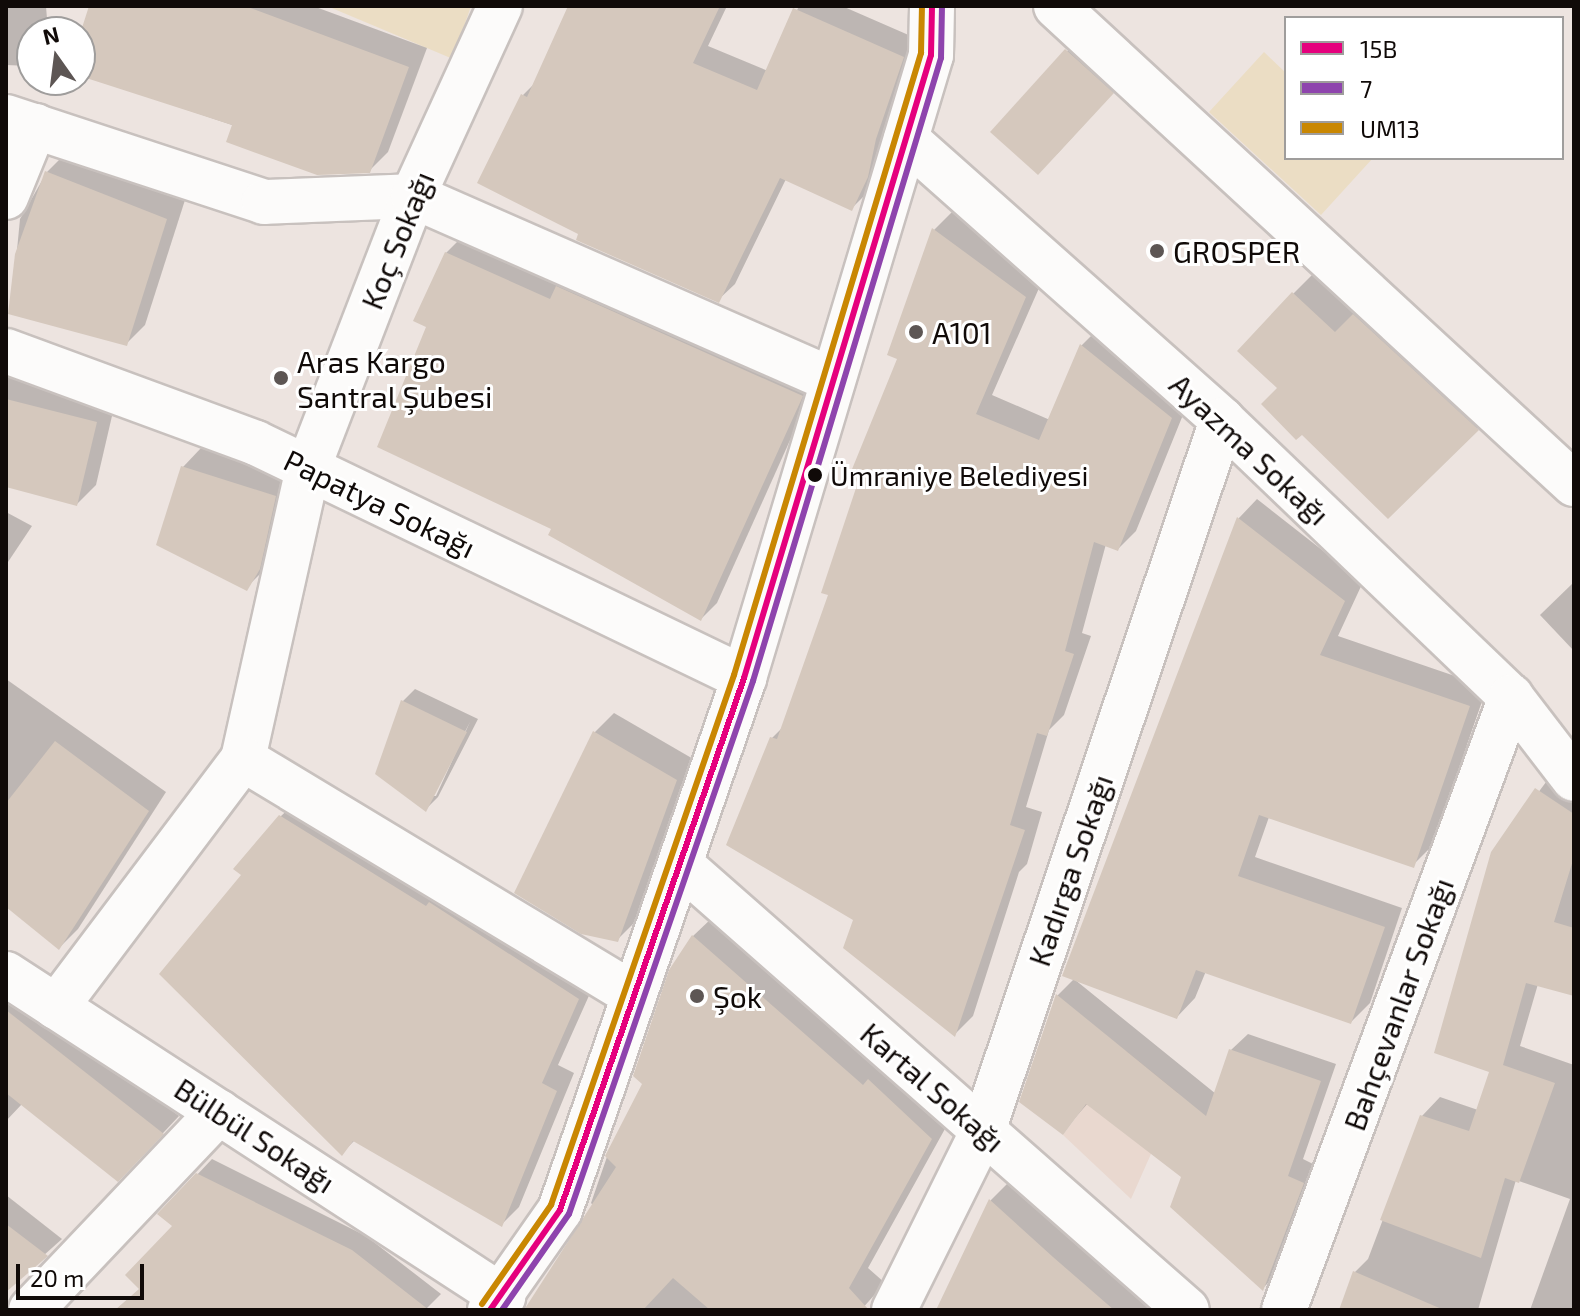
<!DOCTYPE html>
<html>
<head>
<meta charset="utf-8">
<style>
  body { margin:0 }
  #map { position:relative; width:1580px; height:1316px; overflow:hidden; background:#ede4e0; font-family:"Exo 2",sans-serif }
  div>[style] { position:absolute }
  [style*='--x'] { left:calc(var(--x)*1px); top:calc(var(--y)*1px); width:calc(var(--w)*1px); rotate:calc(var(--a)*1deg) }
  .built>* { inset:0; background:#e9d8cf }
  .green>* { inset:0; background:#ebddc4 }
  .shadow>* { inset:0; background:#0003 }
  .building>* { inset:0; background:#d5c8bd }
  .roads { filter:drop-shadow(2px 0 #c8c1be) drop-shadow(-2px 0 #c8c1be) drop-shadow(0 2px #c8c1be) drop-shadow(0 -2px #c8c1be) }
  .street>* { height:44px; margin:-22px; padding:0 22px; transform-origin:22px; border-radius:22px; background:#fcfbfa }
  .secondary>* { height:44px; margin:-22px; padding:0 22px; transform-origin:22px; border-radius:22px; background:#fcfbfa }
  .bus-1>* { height:6px; margin:-3px; padding:0 3px; transform-origin:3px; border-radius:3px; background:#e5007d }
  .bus-2>* { height:6px; margin:-3px; padding:0 3px; transform-origin:3px; border-radius:3px; background:#8e44ad }
  .bus-3>* { height:6px; margin:-3px; padding:0 3px; transform-origin:3px; border-radius:3px; background:#c98702 }
  .dots>* { width:22px; height:22px; translate:-50% -50%; box-sizing:border-box; border:4px solid #fff; border-radius:50% }
  span { translate:-50% -50%; white-space:nowrap; text-align:center; line-height:1.15; -webkit-text-stroke:6px #fff; paint-order:stroke }
  .bus-label { font-size:28px; color:#100a08 }
  .left { translate:0 -50%; text-align:left }
  .street-label { font-size:30px; color:#100a08 }
  .poi-label { font-size:30px; color:#100a08 }
  .frame { position:absolute; inset:0; border:8px solid #100a08; pointer-events:none }
  .legend { position:absolute; left:1284px; top:16px; width:280px; height:144px; box-sizing:border-box; background:#fff; border:2px solid #9f9d9c; margin:0; padding:10px 14px; list-style:none; font-size:24px; color:#100a08 }
  .legend li { display:flex; align-items:center; gap:16px; height:40px }
  .legend b { width:40px; border:2px solid #9f9d9c }
  .north { position:absolute; left:16px; top:16px; width:80px; height:80px; box-sizing:border-box; background:#fff; border:2px solid #9f9d9c; border-radius:50%; rotate:346deg; font-size:22px; font-weight:700; line-height:32px; text-align:center; color:#100a08 }
  .north::after { content:''; display:block; margin:auto; width:28px; height:36px; background:#5d5654; clip-path:polygon(50% 0,100% 100%,50% 72%,0 100%) }
  .scale { position:absolute; left:16px; top:1264px; width:128px; height:36px; box-sizing:border-box; border:4px solid #100a08; border-top:0; padding-left:10px; font-size:24px; line-height:28px; white-space:nowrap; color:#100a08; -webkit-text-stroke:6px #fff; paint-order:stroke }
</style>
</head>
<body>
<div id="map">
  <div class="built">
    <i style="clip-path:polygon(1126px 1051px,1178px 1093px,1131px 1199px,1063px 1135px)"></i>
  </div>
  <div class="green">
    <i style="clip-path:polygon(327px 6px,471px 6px,453px 59px)"></i>
    <i style="clip-path:polygon(1264px 52px,1286px 73px,1286px 158px,1373px 158px,1321px 215px,1209px 112px)"></i>
  </div>
  <div class="shadow">
    <i style="clip-path:polygon(6px 6px,46px 6px,48px 32px,32px 32px,29px 66px,6px 65px)"></i>
    <i style="clip-path:polygon(91px 6px,313px 6px,427px 48px,388px 152px,369px 171px,80px 74px,80px 41px)"></i>
    <i style="clip-path:polygon(570px 6px,727px 6px,708px 46px,768px 71px,799px 6px,842px 6px,920px 40px,868px 192px,851px 209px,786px 179px,735px 284px,718px 300px,581px 233px,523px 95px,536px 82px)"></i>
    <i style="clip-path:polygon(1086px 31px,1131px 73px,1057px 154px,993px 132px)"></i>
    <i style="clip-path:polygon(66px 153px,185px 200px,145px 325px,126px 344px,11px 312px,20px 219px,47px 172px)"></i>
    <i style="clip-path:polygon(952px 212px,1043px 279px,992px 395px,1050px 420px,1081px 346px,1099px 328px,1189px 400px,1136px 531px,1118px 549px,1106px 544px,1082px 633px,1091px 636px,1064px 715px,1049px 730px,1026px 807px,1042px 812px,1027px 864px,1019px 872px,973px 1016px,955px 1034px,855px 919px,772px 738px,784px 726px,831px 594px,934px 230px)"></i>
    <i style="clip-path:polygon(462px 237px,817px 380px,717px 603px,701px 619px,553px 529px,429px 326px,446px 253px)"></i>
    <i style="clip-path:polygon(1317px 270px,1501px 405px,1388px 516px,1280px 387px,1293px 294px)"></i>
    <i style="clip-path:polygon(6px 376px,115px 403px,96px 485px,77px 504px,6px 485px)"></i>
    <i style="clip-path:polygon(201px 448px,294px 477px,265px 569px,246px 588px,183px 467px)"></i>
    <i style="clip-path:polygon(1257px 499px,1363px 582px,1338px 636px,1487px 687px,1432px 846px,1413px 865px,1269px 817px,1255px 857px,1402px 908px,1370px 1003px,1351px 1022px,1206px 971px,1195px 998px,1177px 1017px,1065px 975px,1239px 518px)"></i>
    <i style="clip-path:polygon(6px 512px,32px 526px,6px 565px)"></i>
    <i style="clip-path:polygon(1574px 582px,1574px 651px,1540px 615px)"></i>
    <i style="clip-path:polygon(6px 679px,166px 792px,78px 929px,59px 948px,6px 905px)"></i>
    <i style="clip-path:polygon(evenodd,415px 689px,478px 719px,438px 797px,426px 809px,402px 702px,415px 689px,470px 722px,436px 796px,432px 796px,470px 722px)"></i>
    <i style="clip-path:polygon(614px 713px,695px 760px,636px 921px,617px 940px,516px 892px,595px 732px)"></i>
    <i style="clip-path:polygon(1555px 770px,1574px 783px,1574px 994px,1538px 984px,1520px 1046px,1574px 1065px,1574px 1310px,1530px 1310px,1570px 1199px,1516px 1180px,1478px 1310px,1341px 1310px,1355px 1272px,1368px 1259px,1422px 1116px,1440px 1097px,1478px 1110px,1492px 1071px,1493px 853px)"></i>
    <i style="clip-path:polygon(299px 799px,596px 980px,558px 1065px,574px 1073px,519px 1207px,501px 1225px,355px 1140px,342px 1153px,243px 875px,280px 817px)"></i>
    <i style="clip-path:polygon(713px 917px,951px 1118px,868px 1268px,885px 1283px,861px 1310px,524px 1310px,601px 1214px,591px 1203px,609px 1151px,645px 1084px,693px 936px)"></i>
    <i style="clip-path:polygon(1074px 979px,1216px 1094px,1231px 1050px,1248px 1034px,1336px 1064px,1303px 1159px,1319px 1167px,1279px 1272px,1263px 1288px,1183px 1177px,1088px 1103px,1063px 1132px,1057px 996px)"></i>
    <i style="clip-path:polygon(11px 986px,179px 1116px,134px 1164px,22px 1104px,6px 1121px,6px 990px)"></i>
    <i style="clip-path:polygon(212px 1159px,366px 1236px,441px 1294px,425px 1310px,116px 1310px,141px 1288px,175px 1225px,160px 1214px)"></i>
    <i style="clip-path:polygon(1023px 1168px,1198px 1310px,939px 1310px,991px 1200px)"></i>
    <i style="clip-path:polygon(6px 1195px,62px 1239px,6px 1289px)"></i>
  </div>
  <div class="building">
    <i style="clip-path:polygon(89px 6px,245px 6px,409px 67px,370px 173px,317px 175px,226px 142px,232px 125px,80px 76px,80px 34px)"></i>
    <i style="clip-path:polygon(568px 6px,720px 6px,693px 63px,757px 90px,793px 8px,904px 57px,876px 139px,868px 177px,852px 211px,780px 178px,719px 303px,576px 240px,578px 234px,477px 183px,521px 94px,527px 97px)"></i>
    <i style="clip-path:polygon(1065px 49px,1114px 93px,1038px 175px,990px 132px)"></i>
    <i style="clip-path:polygon(45px 171px,167px 219px,127px 346px,8px 314px,15px 254px)"></i>
    <i style="clip-path:polygon(932px 228px,1026px 297px,976px 414px,1039px 440px,1080px 344px,1172px 418px,1118px 551px,1094px 542px,1065px 651px,1074px 654px,1047px 736px,1037px 733px,1010px 825px,1025px 830px,955px 1037px,843px 948px,853px 920px,726px 845px,770px 737px,777px 739px,828px 595px,821px 593px,858px 482px,848px 479px,897px 359px,887px 355px)"></i>
    <i style="clip-path:polygon(445px 252px,550px 299px,556px 286px,803px 396px,701px 621px,548px 535px,551px 529px,377px 447px,426px 327px,413px 321px)"></i>
    <i style="clip-path:polygon(1292px 292px,1335px 332px,1353px 314px,1479px 430px,1388px 519px,1302px 435px,1296px 440px,1261px 404px,1277px 388px,1237px 351px)"></i>
    <i style="clip-path:polygon(6px 399px,97px 422px,77px 506px,6px 487px)"></i>
    <i style="clip-path:polygon(181px 466px,276px 496px,260px 569px,247px 591px,156px 545px)"></i>
    <i style="clip-path:polygon(1237px 517px,1345px 601px,1320px 655px,1470px 706px,1414px 868px,1259px 815px,1238px 876px,1385px 927px,1351px 1024px,1196px 970px,1177px 1019px,1062px 976px)"></i>
    <i style="clip-path:polygon(401px 700px,467px 732px,426px 812px,375px 774px)"></i>
    <i style="clip-path:polygon(593px 731px,677px 780px,618px 942px,581px 934px,514px 893px)"></i>
    <i style="clip-path:polygon(55px 741px,149px 811px,59px 950px,6px 907px,6px 803px)"></i>
    <i style="clip-path:polygon(1535px 788px,1574px 814px,1574px 857px,1554px 922px,1574px 928px,1574px 996px,1526px 983px,1503px 1065px,1555px 1083px,1519px 1183px,1505px 1178px,1481px 1258px,1380px 1220px,1420px 1115px,1469px 1131px,1489px 1072px,1434px 1053px,1491px 852px)"></i>
    <i style="clip-path:polygon(279px 815px,426px 906px,429px 902px,579px 999px,542px 1083px,557px 1091px,502px 1227px,353px 1141px,342px 1156px,159px 974px,241px 875px,233px 869px)"></i>
    <i style="clip-path:polygon(692px 935px,863px 1085px,868px 1079px,932px 1139px,849px 1288px,869px 1310px,710px 1310px,673px 1278px,643px 1310px,524px 1310px,616px 1167px,605px 1156px,642px 1084px,633px 1076px,669px 970px)"></i>
    <i style="clip-path:polygon(1056px 994px,1206px 1116px,1229px 1049px,1321px 1081px,1288px 1176px,1304px 1183px,1263px 1291px,1170px 1207px,1181px 1177px,1086px 1104px,1063px 1135px,1019px 1102px)"></i>
    <i style="clip-path:polygon(6px 1010px,164px 1134px,118px 1182px,6px 1093px)"></i>
    <i style="clip-path:polygon(196px 1173px,352px 1250px,429px 1310px,115px 1310px,139px 1289px,125px 1275px,172px 1226px,157px 1214px)"></i>
    <i style="clip-path:polygon(989px 1199px,1053px 1257px,1114px 1310px,936px 1310px)"></i>
    <i style="clip-path:polygon(6px 1224px,48px 1256px,6px 1292px)"></i>
    <i style="clip-path:polygon(1353px 1271px,1444px 1310px,1339px 1310px)"></i>
  </div>
  <div class="roads">
    <div class="street">
      <i style="--x:1056;--y:6;--w:705;--a:42.7"></i>
      <i style="--x:6;--y:117;--w:272;--a:18.2"></i>
      <i style="--x:264;--y:202;--w:149;--a:-2.3"></i>
      <i style="--x:413;--y:196;--w:458;--a:23.7"></i>
      <i style="--x:906;--y:139;--w:423;--a:41.6"></i>
      <i style="--x:1222;--y:420;--w:400;--a:43.8"></i>
      <i style="--x:1511;--y:697;--w:103;--a:52.5"></i>
      <i style="--x:6;--y:197;--w:77;--a:-67.8"></i>
      <i style="--x:6;--y:351;--w:266;--a:20.2"></i>
      <i style="--x:256;--y:443;--w:542;--a:25.71"></i>
      <i style="--x:243;--y:759;--w:298;--a:-77.4"></i>
      <i style="--x:308;--y:468;--w:292;--a:-68.9"></i>
      <i style="--x:413;--y:196;--w:209;--a:-65.4"></i>
      <i style="--x:680;--y:864;--w:675;--a:41.34"></i>
      <i style="--x:6;--y:974;--w:593;--a:33.02"></i>
      <i style="--x:56;--y:1007;--w:311;--a:-53"></i>
      <i style="--x:243;--y:759;--w:457;--a:31.1"></i>
      <i style="--x:31;--y:1310;--w:273;--a:-46.5"></i>
      <i style="--x:894;--y:1310;--w:200;--a:-63.6"></i>
      <i style="--x:983;--y:1131;--w:750;--a:-71.42"></i>
      <i style="--x:1284;--y:1310;--w:654;--a:-69.68"></i>
    </div>
    <div class="secondary">
      <i style="--x:490;--y:1310;--w:122;--a:-55"></i>
      <i style="--x:560;--y:1210;--w:563;--a:-70.92"></i>
      <i style="--x:744;--y:678;--w:650;--a:-73.29"></i>
      <i style="--x:931;--y:55;--w:49;--a:-88.8"></i>
    </div>
  </div>
  <div class="bus-1">
    <i style="--x:490;--y:1310;--w:122;--a:-55"></i>
    <i style="--x:560;--y:1210;--w:563;--a:-70.92"></i>
    <i style="--x:744;--y:678;--w:650;--a:-73.29"></i>
    <i style="--x:931;--y:55;--w:49;--a:-88.8"></i>
  </div>
  <div class="bus-2">
    <i style="--x:502;--y:1310;--w:117;--a:-55.1"></i>
    <i style="--x:569;--y:1214;--w:564;--a:-70.95"></i>
    <i style="--x:753;--y:681;--w:651;--a:-73.21"></i>
    <i style="--x:941;--y:58;--w:52;--a:-88.9"></i>
  </div>
  <div class="bus-3">
    <i style="--x:482;--y:1304;--w:121;--a:-55.1"></i>
    <i style="--x:551;--y:1205;--w:561;--a:-70.95"></i>
    <i style="--x:734;--y:675;--w:650;--a:-73.27"></i>
    <i style="--x:921;--y:53;--w:47;--a:-88.8"></i>
  </div>
  <div class="dots">
    <i style="left:1157px;top:251px;background:#5d5654"></i>
    <i style="left:916px;top:332px;background:#5d5654"></i>
    <i style="left:281px;top:378px;background:#5d5654"></i>
    <i style="left:815px;top:475px;background:#100a08"></i>
    <i style="left:697px;top:996px;background:#5d5654"></i>
  </div>
  <div class="bus-label">
    <span class="left" style="left:830px;top:475px">Ümraniye Belediyesi</span>
  </div>
  <div class="street-label">
    <span style="left:397px;top:240px;rotate:-68deg">Koç Sokağı</span>
    <span style="left:1250px;top:449px;rotate:43deg">Ayazma Sokağı</span>
    <span style="left:380px;top:503px;rotate:26deg">Papatya Sokağı</span>
    <span style="left:1070px;top:870px;rotate:-71deg">Kadırga Sokağı</span>
    <span style="left:1398px;top:1004px;rotate:-70deg">Bahçevanlar Sokağı</span>
    <span style="left:933px;top:1087px;rotate:41deg">Kartal Sokağı</span>
    <span style="left:255px;top:1135px;rotate:33deg">Bülbül Sokağı</span>
  </div>
  <div class="poi-label">
    <span class="left" style="left:1173px;top:251px">GROSPER</span>
    <span class="left" style="left:932px;top:332px">A101</span>
    <span class="left" style="left:297px;top:378px">Aras Kargo<br>Santral Şubesi</span>
    <span class="left" style="left:713px;top:996px">Şok</span>
  </div>
  <div class="frame"></div>
  <ul class="legend">
  <li><b style="height:10px;background:#e5007d"></b>15B</li>
  <li><b style="height:10px;background:#8e44ad"></b>7</li>
  <li><b style="height:10px;background:#c98702"></b>UM13</li>
  </ul>
  <div class="north">N</div>
  <div class="scale">20 m</div>
</div>
</body>
</html>
